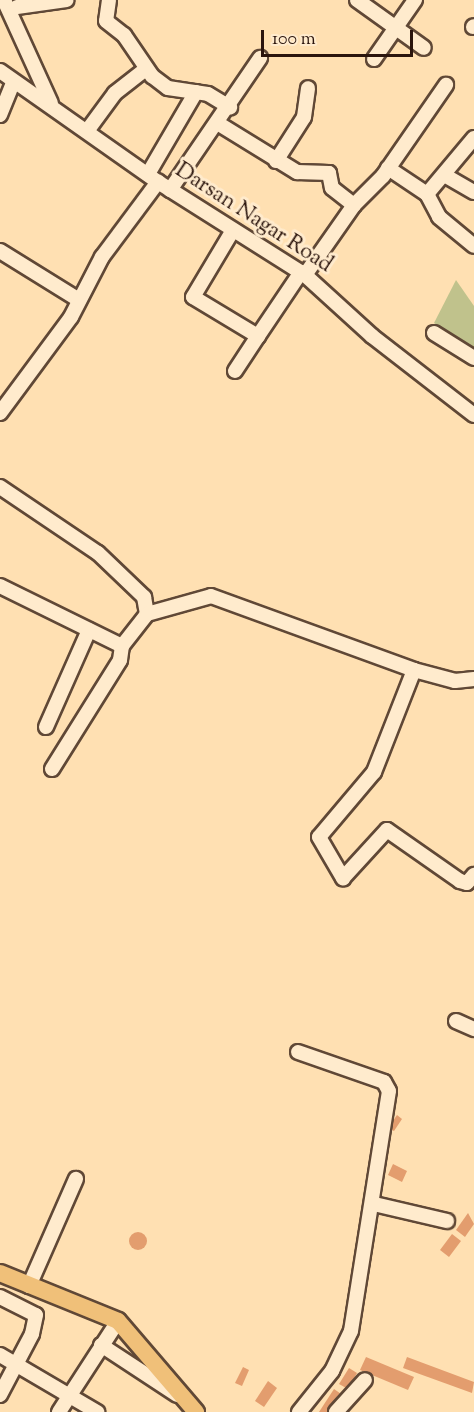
<!DOCTYPE html>
<html>
<head>
<meta charset="utf-8">
<style>
  body { margin:0 }
  #map { position:relative; width:474px; height:1412px; overflow:hidden; background:#ffe0b2; font-family:"Sorts Mill Goudy",serif }
  div>[style] { position:absolute }
  [style*='--x'] { left:calc(var(--x)*1px); top:calc(var(--y)*1px); width:calc(var(--w)*1px); rotate:calc(var(--a)*1deg) }
  .green>* { inset:0; background:#c0c28c }
  .building>* { inset:0; background:#e39d6e }
  .round { border-radius:50% }
  .roads { filter:drop-shadow(2px 0 #604836) drop-shadow(-2px 0 #604836) drop-shadow(0 2px #604836) drop-shadow(0 -2px #604836) }
  .minor>* { height:14px; margin:-7px; padding:0 7px; transform-origin:7px; border-radius:7px; background:#ffebcd }
  .major>* { height:16px; margin:-8px; padding:0 8px; transform-origin:8px; border-radius:8px; background:#f0c079 }
  span { translate:-50% -50%; white-space:nowrap; text-align:center; line-height:1.15; -webkit-text-stroke:6px #ffebcd; paint-order:stroke }
  .street-label { font-size:22px; color:#2b150d }
  .scale { position:absolute; left:261px; top:30px; width:152px; height:27px; box-sizing:border-box; border:3px solid #2b150d; border-top:0; padding-left:8px; font-size:18px; line-height:21px; white-space:nowrap; color:#2b150d; -webkit-text-stroke:4px #ffebcd; paint-order:stroke }
</style>
</head>
<body>
<div id="map">
  <div class="green">
    <i style="clip-path:polygon(456px 280px,474px 306px,474px 352px,434px 323px)"></i>
  </div>
  <div class="building">
    <i style="clip-path:polygon(397px 1115px,402px 1119px,394px 1131px,388px 1128px)"></i>
    <i style="clip-path:polygon(393px 1164px,407px 1171px,402px 1182px,388px 1175px)"></i>
    <i style="clip-path:polygon(468px 1213px,474px 1224px,465px 1237px,456px 1230px)"></i>
    <i class="round" style="left:129px;top:1232px;width:18px;height:18px"></i>
    <i style="clip-path:polygon(452px 1234px,461px 1241px,449px 1257px,440px 1250px)"></i>
    <i style="clip-path:polygon(366px 1357px,414px 1377px,408px 1390px,360px 1370px)"></i>
    <i style="clip-path:polygon(407px 1357px,474px 1382px,472px 1393px,403px 1368px)"></i>
    <i style="clip-path:polygon(243px 1367px,249px 1370px,242px 1386px,235px 1383px)"></i>
    <i style="clip-path:polygon(349px 1368px,357px 1373px,348px 1389px,339px 1384px)"></i>
    <i style="clip-path:polygon(268px 1381px,277px 1388px,264px 1407px,255px 1401px)"></i>
    <i style="clip-path:polygon(334px 1389px,344px 1396px,332px 1412px,319px 1412px)"></i>
  </div>
  <div class="roads">
    <div class="minor">
      <i style="--x:4;--y:0;--w:113;--a:65.5"></i>
      <i style="--x:109;--y:0;--w:21;--a:98"></i>
      <i style="--x:106;--y:21;--w:23;--a:38"></i>
      <i style="--x:124;--y:35;--w:50;--a:55.7"></i>
      <i style="--x:152;--y:76;--w:20;--a:37"></i>
      <i style="--x:168;--y:88;--w:40;--a:8.5"></i>
      <i style="--x:208;--y:94;--w:26;--a:31"></i>
      <i style="--x:357;--y:0;--w:82;--a:35.6"></i>
      <i style="--x:17;--y:7;--w:50;--a:-8"></i>
      <i style="--x:473;--y:27;--w:1;--a:-45"></i>
      <i style="--x:374;--y:59;--w:72;--a:-55.2"></i>
      <i style="--x:0;--y:71;--w:193;--a:35.1"></i>
      <i style="--x:158;--y:182;--w:174;--a:32.3"></i>
      <i style="--x:305;--y:275;--w:91;--a:42.3"></i>
      <i style="--x:372;--y:336;--w:129;--a:37.8"></i>
      <i style="--x:0;--y:115;--w:35;--a:-68"></i>
      <i style="--x:219;--y:124;--w:92;--a:31.6"></i>
      <i style="--x:297;--y:172;--w:32;--a:2"></i>
      <i style="--x:329;--y:173;--w:15;--a:79"></i>
      <i style="--x:332;--y:188;--w:28;--a:38"></i>
      <i style="--x:354;--y:205;--w:85;--a:125"></i>
      <i style="--x:87;--y:131;--w:47;--a:-53.6"></i>
      <i style="--x:115;--y:93;--w:39;--a:-38"></i>
      <i style="--x:276;--y:161;--w:52;--a:-57.5"></i>
      <i style="--x:304;--y:117;--w:29;--a:-82"></i>
      <i style="--x:388;--y:168;--w:47;--a:33.7"></i>
      <i style="--x:427;--y:194;--w:73;--a:-50"></i>
      <i style="--x:148;--y:174;--w:95;--a:-59.7"></i>
      <i style="--x:446;--y:176;--w:32;--a:30"></i>
      <i style="--x:170;--y:190;--w:160;--a:-55.7"></i>
      <i style="--x:427;--y:194;--w:26;--a:62"></i>
      <i style="--x:439;--y:217;--w:45;--a:39.6"></i>
      <i style="--x:354;--y:205;--w:41;--a:-45"></i>
      <i style="--x:383;--y:176;--w:111;--a:-55.3"></i>
      <i style="--x:233;--y:230;--w:78;--a:120.8"></i>
      <i style="--x:193;--y:297;--w:76;--a:31"></i>
      <i style="--x:258;--y:336;--w:77;--a:-56.1"></i>
      <i style="--x:0;--y:251;--w:93;--a:31.8"></i>
      <i style="--x:434;--y:333;--w:47;--a:32"></i>
      <i style="--x:235;--y:371;--w:42;--a:-56.7"></i>
      <i style="--x:0;--y:413;--w:119;--a:-53.5"></i>
      <i style="--x:71;--y:317;--w:68;--a:-62.7"></i>
      <i style="--x:102;--y:257;--w:94;--a:-53.3"></i>
      <i style="--x:0;--y:487;--w:118;--a:34"></i>
      <i style="--x:98;--y:553;--w:64;--a:43.7"></i>
      <i style="--x:144;--y:597;--w:17;--a:80"></i>
      <i style="--x:0;--y:586;--w:136;--a:26.2"></i>
      <i style="--x:122;--y:646;--w:41;--a:-52"></i>
      <i style="--x:147;--y:614;--w:66;--a:-15.7"></i>
      <i style="--x:211;--y:596;--w:216;--a:20"></i>
      <i style="--x:414;--y:670;--w:42;--a:15"></i>
      <i style="--x:455;--y:681;--w:19;--a:-6"></i>
      <i style="--x:414;--y:670;--w:110;--a:111.4"></i>
      <i style="--x:374;--y:772;--w:85;--a:130.2"></i>
      <i style="--x:319;--y:837;--w:48;--a:59.7"></i>
      <i style="--x:343;--y:878;--w:65;--a:-47.5"></i>
      <i style="--x:387;--y:830;--w:89;--a:34.9"></i>
      <i style="--x:460;--y:881;--w:7;--a:16"></i>
      <i style="--x:467;--y:883;--w:11;--a:-49"></i>
      <i style="--x:46;--y:727;--w:106;--a:-66.1"></i>
      <i style="--x:52;--y:769;--w:128;--a:-58"></i>
      <i style="--x:120;--y:660;--w:14;--a:-82"></i>
      <i style="--x:456;--y:1021;--w:20;--a:24"></i>
      <i style="--x:298;--y:1052;--w:91;--a:19.2"></i>
      <i style="--x:384;--y:1082;--w:10;--a:61"></i>
      <i style="--x:389;--y:1091;--w:243;--a:99"></i>
      <i style="--x:351;--y:1331;--w:44;--a:115.4"></i>
      <i style="--x:332;--y:1371;--w:53;--a:128.8"></i>
      <i style="--x:374;--y:1204;--w:75;--a:13.1"></i>
      <i style="--x:29;--y:1286;--w:117;--a:-66.3"></i>
      <i style="--x:0;--y:1297;--w:40;--a:26.6"></i>
      <i style="--x:36;--y:1315;--w:19;--a:102"></i>
      <i style="--x:32;--y:1334;--w:69;--a:117.7"></i>
      <i style="--x:101;--y:1345;--w:91;--a:33.3"></i>
      <i style="--x:0;--y:1355;--w:113;--a:30.4"></i>
      <i style="--x:59;--y:1412;--w:108;--a:-57"></i>
      <i style="--x:336;--y:1412;--w:43;--a:-47.8"></i>
    </div>
    <div class="major">
      <i style="--x:0;--y:1273;--w:127;--a:22.1"></i>
      <i style="--x:118;--y:1321;--w:120;--a:49.4"></i>
    </div>
  </div>
  <div class="street-label">
    <span style="left:253px;top:219px;rotate:33deg">Darsan Nagar Road</span>
  </div>
  <div class="scale">100 m</div>
</div>
</body>
</html>
